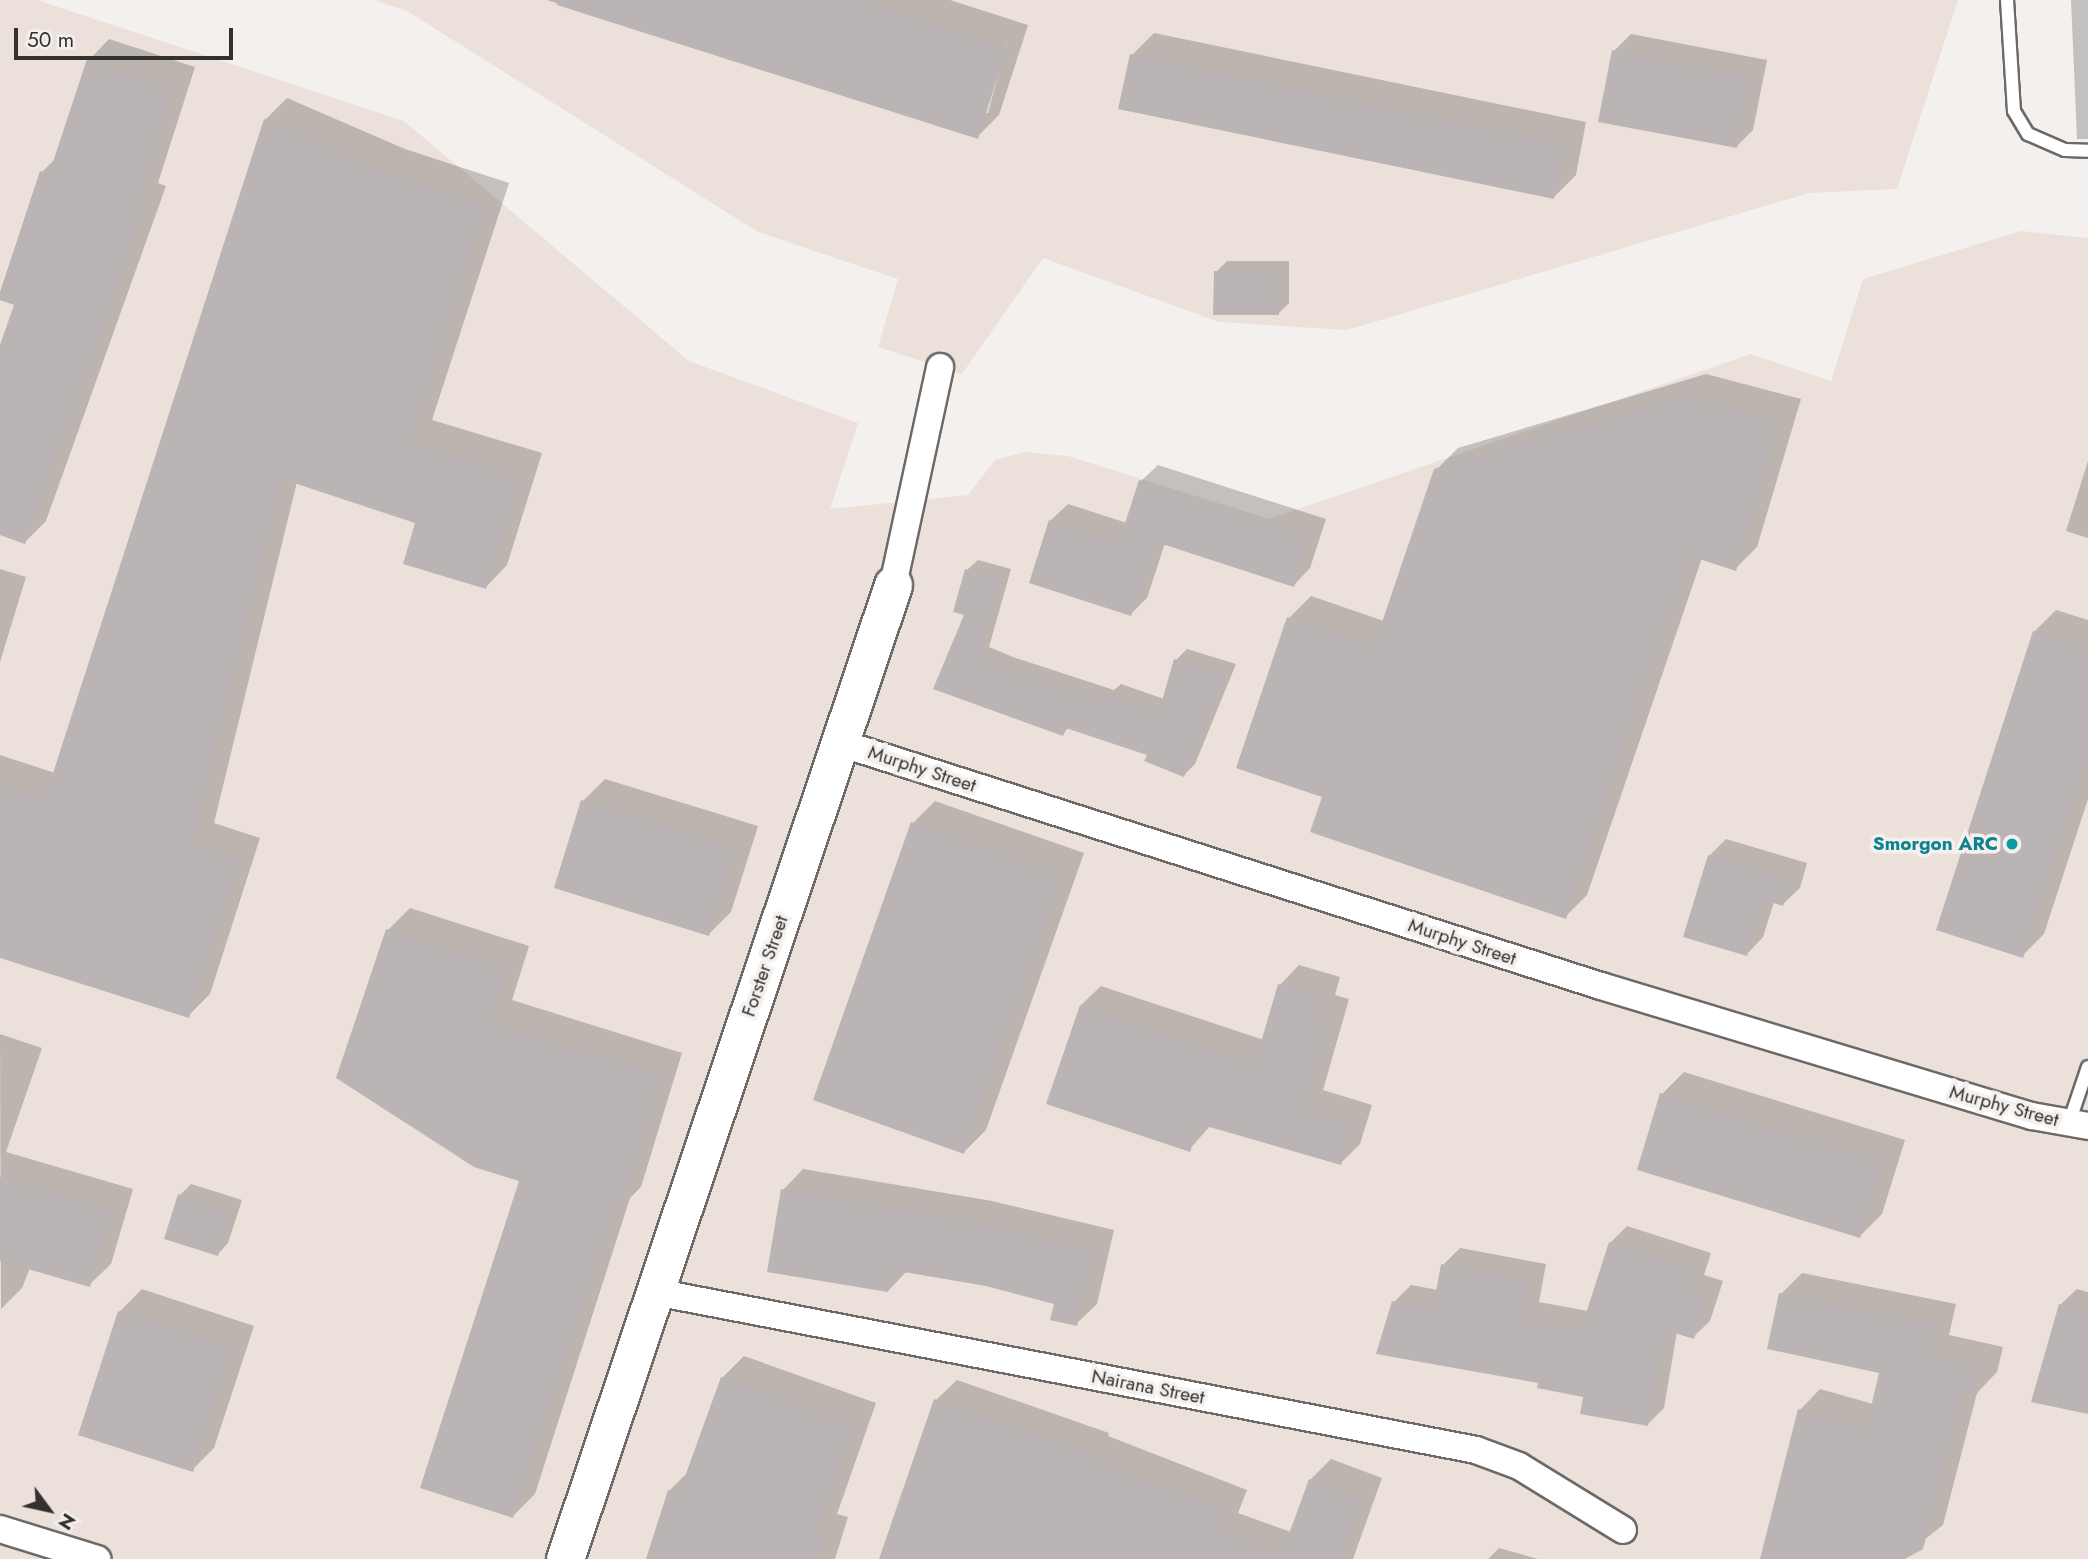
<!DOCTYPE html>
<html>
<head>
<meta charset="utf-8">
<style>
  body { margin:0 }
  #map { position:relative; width:2088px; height:1559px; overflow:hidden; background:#f4f0ed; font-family:Jost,sans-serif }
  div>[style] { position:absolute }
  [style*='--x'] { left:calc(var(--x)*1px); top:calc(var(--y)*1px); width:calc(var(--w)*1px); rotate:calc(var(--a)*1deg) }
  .built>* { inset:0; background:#ebe1da }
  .shadow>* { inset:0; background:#0003 }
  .building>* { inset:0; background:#bab5b4 }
  .roads { filter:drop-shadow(2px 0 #6d6967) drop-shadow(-2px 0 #6d6967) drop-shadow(0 2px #6d6967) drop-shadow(0 -2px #6d6967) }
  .lane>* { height:12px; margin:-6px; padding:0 6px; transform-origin:6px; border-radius:6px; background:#fff }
  .street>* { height:26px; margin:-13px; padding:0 13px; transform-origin:13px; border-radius:13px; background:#fff }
  .secondary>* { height:37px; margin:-18.5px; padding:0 18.5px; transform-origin:18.5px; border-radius:18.5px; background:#fff }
  .dots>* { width:19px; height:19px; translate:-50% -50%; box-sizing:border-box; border:4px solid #f4f0ed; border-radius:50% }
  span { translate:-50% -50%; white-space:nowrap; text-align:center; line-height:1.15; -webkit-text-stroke:7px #f4f0ed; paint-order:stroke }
  .street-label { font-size:19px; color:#333130 }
  .culture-label { font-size:19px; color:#0d838f; font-weight:700 }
  .right { translate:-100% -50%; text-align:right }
  .north { position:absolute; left:14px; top:1475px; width:70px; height:70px; -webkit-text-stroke:5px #f4f0ed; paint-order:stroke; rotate:123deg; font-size:19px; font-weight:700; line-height:28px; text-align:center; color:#333130 }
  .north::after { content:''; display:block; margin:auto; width:24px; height:32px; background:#333130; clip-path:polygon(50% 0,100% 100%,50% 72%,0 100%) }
  .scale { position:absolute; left:14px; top:28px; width:219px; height:32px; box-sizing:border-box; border:4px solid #333130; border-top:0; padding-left:9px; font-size:21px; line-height:24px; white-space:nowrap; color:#333130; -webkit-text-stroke:5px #f4f0ed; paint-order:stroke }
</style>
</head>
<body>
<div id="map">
  <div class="built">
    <i style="clip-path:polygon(0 0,37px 0,404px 121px,689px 361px,858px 423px,830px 509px,968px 495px,995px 460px,1025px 452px,1068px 456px,1269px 519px,1751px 354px,1831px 381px,1863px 279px,2021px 231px,2088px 238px,2088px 1559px,0 1559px)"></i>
    <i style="clip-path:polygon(374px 0,1958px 0,1897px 189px,1809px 193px,1347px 330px,1219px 322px,1043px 258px,962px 374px,878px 347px,898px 279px,758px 232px,407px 11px)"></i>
  </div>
  <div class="shadow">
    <i style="clip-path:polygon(evenodd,547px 0,950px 0,1028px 25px,999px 115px,977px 137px,547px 0,1008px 38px,988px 113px,984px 113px,1008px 38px)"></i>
    <i style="clip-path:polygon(2071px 0,2088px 0,2088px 139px,2077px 139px)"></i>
    <i style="clip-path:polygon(1154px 33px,1586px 122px,1576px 175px,1554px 197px,1132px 55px)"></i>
    <i style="clip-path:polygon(1631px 34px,1767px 60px,1753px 130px,1736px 147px,1614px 51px)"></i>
    <i style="clip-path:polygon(109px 39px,195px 67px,158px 183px,166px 186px,46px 521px,25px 542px,0 533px,0 351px,16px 303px,0 297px,42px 172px,56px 158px,89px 60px)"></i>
    <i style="clip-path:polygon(287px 98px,405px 149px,509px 183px,432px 420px,542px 453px,507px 565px,486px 587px,417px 522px,297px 482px,214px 823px,260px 838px,210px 994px,188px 1016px,0 957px,0 755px,55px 773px,265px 120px)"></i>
    <i style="clip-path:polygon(1227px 261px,1289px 261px,1289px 303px,1278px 314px,1216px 272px)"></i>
    <i style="clip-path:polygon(1706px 374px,1801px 399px,1757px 547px,1735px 569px,1702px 558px,1587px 895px,1565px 917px,1325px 796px,1289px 618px,1311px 596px,1384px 621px,1436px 470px,1458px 448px)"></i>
    <i style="clip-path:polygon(2088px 461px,2088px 538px,2066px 531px)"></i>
    <i style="clip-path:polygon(1158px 465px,1326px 519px,1310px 568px,1294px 585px,1165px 543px,1147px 598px,1131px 614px,1031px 582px,1051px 520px,1068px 504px,1127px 523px,1141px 481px)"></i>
    <i style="clip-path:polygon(978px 560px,1011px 569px,989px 647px,1013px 657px,1114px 690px,1121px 684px,1164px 699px,1176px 660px,1187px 649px,1236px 664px,1195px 764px,1184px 775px,1149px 753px,1069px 727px,1063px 734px,935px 688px,966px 614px,967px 570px)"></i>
    <i style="clip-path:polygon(0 569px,26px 577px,0 662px)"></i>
    <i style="clip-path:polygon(2056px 610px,2088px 620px,2088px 799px,2044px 934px,2022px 956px,2034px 632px)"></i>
    <i style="clip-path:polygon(605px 779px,758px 826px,731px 912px,709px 934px,583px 801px)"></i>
    <i style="clip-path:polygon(935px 801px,1084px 853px,986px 1130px,964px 1152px,913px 823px)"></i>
    <i style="clip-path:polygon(1726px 839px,1807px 863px,1800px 888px,1783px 904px,1774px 902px,1763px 937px,1747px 954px,1709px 856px)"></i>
    <i style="clip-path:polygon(410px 908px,529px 946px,512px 1000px,682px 1053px,641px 1187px,630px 1198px,535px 1494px,513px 1516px,521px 1179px,388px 930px)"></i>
    <i style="clip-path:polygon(1299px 965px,1340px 977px,1335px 995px,1349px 999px,1323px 1090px,1372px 1105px,1360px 1144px,1341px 1163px,1210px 1126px,1189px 1150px,1081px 1005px,1101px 986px,1264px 1040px,1280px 985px)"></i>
    <i style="clip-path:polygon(0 1034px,42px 1048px,6px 1152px,133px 1189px,111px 1264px,89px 1285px,30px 1268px,22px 1288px,1px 1309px)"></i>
    <i style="clip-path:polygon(1684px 1072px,1905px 1140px,1882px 1214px,1860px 1236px,1662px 1094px)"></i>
    <i style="clip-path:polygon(803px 1169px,992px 1201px,1114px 1230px,1097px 1304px,1076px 1324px,1056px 1302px,986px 1284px,907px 1271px,888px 1291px,783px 1190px)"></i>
    <i style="clip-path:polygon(191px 1184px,242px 1200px,228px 1243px,218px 1254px,180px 1195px)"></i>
    <i style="clip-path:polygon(1627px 1226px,1711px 1253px,1704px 1275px,1723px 1281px,1710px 1321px,1693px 1337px,1677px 1332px,1664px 1408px,1647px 1425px,1585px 1395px,1540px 1382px,1394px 1302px,1411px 1285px,1438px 1290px,1443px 1265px,1460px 1248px,1546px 1264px,1539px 1302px,1588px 1311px,1610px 1243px)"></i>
    <i style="clip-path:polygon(1802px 1273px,1956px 1304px,1949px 1335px,2003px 1347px,1997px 1372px,1977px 1393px,1943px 1525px,1900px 1559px,1762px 1559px,1800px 1410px,1820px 1389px,1873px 1404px,1881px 1372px,1781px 1294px)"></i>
    <i style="clip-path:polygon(142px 1289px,254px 1326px,214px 1448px,192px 1470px,80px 1434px,120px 1311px)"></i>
    <i style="clip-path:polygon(2077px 1289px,2088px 1292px,2088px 1412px,2060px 1305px)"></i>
    <i style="clip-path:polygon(744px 1356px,876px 1403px,837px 1514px,848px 1517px,835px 1559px,661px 1559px,669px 1491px,689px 1471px,722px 1378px)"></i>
    <i style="clip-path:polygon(957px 1380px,1109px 1433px,1108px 1436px,1247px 1490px,1238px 1513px,1291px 1532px,1310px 1480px,1331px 1459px,1382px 1478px,1353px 1559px,881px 1559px,936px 1400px)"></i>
    <i style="clip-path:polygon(1499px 1548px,1538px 1559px,1488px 1559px)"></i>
  </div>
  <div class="building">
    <i style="clip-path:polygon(558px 0,860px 0,1007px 47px,978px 139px,557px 5px)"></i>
    <i style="clip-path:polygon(1612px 50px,1751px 77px,1737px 148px,1598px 122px)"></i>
    <i style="clip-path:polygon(1130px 54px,1565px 144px,1554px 199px,1118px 109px)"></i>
    <i style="clip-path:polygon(87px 59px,175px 88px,138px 204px,147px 206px,25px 544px,0 535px,0 345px,14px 305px,0 300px,0 292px,40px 171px,49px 174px)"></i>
    <i style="clip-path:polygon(264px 119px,383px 171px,488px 205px,411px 441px,521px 475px,486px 589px,403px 564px,415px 523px,282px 479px,193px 845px,240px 859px,189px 1018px,0 958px,0 784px,45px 798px)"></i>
    <i style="clip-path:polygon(1214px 271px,1279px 272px,1279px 315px,1213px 315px)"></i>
    <i style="clip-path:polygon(1683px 395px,1781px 420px,1736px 571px,1690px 556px,1566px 919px,1310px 832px,1322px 797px,1236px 768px,1287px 617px,1374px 646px,1434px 469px)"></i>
    <i style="clip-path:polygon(1139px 480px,1311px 536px,1294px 587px,1156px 542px,1131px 616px,1029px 583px,1049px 520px,1119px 542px)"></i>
    <i style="clip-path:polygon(965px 569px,1001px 579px,979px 658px,1001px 667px,1106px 702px,1108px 694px,1159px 711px,1174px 659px,1227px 675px,1184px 777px,1144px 761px,1147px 755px,1066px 728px,1063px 736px,933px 689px,964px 615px,953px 612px)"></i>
    <i style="clip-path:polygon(2033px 631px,2088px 649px,2088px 757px,2023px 958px,1936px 930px)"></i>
    <i style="clip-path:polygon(581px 800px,737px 848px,709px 936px,554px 888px)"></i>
    <i style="clip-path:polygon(911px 822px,1063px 875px,964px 1154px,813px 1100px)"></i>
    <i style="clip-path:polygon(1708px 855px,1791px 879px,1783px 906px,1763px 900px,1747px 956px,1683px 937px)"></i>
    <i style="clip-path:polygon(386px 929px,508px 968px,491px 1022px,662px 1075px,619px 1211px,613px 1209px,513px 1518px,420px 1488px,519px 1181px,474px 1167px,336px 1078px)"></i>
    <i style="clip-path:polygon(1278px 984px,1322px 997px,1316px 1015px,1331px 1019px,1304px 1110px,1353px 1124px,1341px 1165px,1199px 1124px,1190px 1152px,1046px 1104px,1080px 1005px,1255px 1063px)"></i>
    <i style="clip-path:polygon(1660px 1093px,1884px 1162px,1860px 1238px,1637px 1170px)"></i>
    <i style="clip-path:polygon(0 1177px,113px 1210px,90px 1287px,0 1261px)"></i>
    <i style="clip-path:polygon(781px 1189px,971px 1221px,1095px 1250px,1077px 1326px,1050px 1320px,1054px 1304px,986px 1286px,892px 1270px,888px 1292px,767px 1272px)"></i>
    <i style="clip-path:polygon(178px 1194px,232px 1211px,218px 1256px,164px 1239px)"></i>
    <i style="clip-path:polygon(1609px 1242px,1695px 1270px,1688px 1292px,1708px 1298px,1694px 1339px,1665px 1330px,1648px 1426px,1580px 1414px,1583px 1397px,1537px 1388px,1538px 1383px,1376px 1354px,1392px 1301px,1433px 1308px,1441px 1264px,1530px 1280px,1523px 1319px,1581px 1329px)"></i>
    <i style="clip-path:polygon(1779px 1293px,1937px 1324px,1930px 1356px,1983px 1367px,1977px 1394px,1963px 1391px,1923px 1549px,1905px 1559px,1760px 1559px,1798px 1409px,1866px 1428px,1879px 1373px,1767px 1349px)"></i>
    <i style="clip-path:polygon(2059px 1304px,2088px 1313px,2088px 1414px,2031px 1402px)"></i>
    <i style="clip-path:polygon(118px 1311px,233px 1348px,193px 1472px,78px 1435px)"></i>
    <i style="clip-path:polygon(721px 1377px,855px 1425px,816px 1536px,827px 1539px,821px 1559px,646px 1559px,668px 1490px,679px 1493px)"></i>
    <i style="clip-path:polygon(934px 1399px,1090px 1453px,1088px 1457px,1228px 1511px,1219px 1534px,1281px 1556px,1309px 1479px,1363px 1499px,1341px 1559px,879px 1559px)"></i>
  </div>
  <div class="roads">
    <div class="lane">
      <i style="--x:2007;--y:0;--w:111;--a:86.4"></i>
      <i style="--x:2014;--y:111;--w:27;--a:59"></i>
      <i style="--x:2028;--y:134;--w:40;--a:23.4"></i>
      <i style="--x:2065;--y:150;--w:23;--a:2"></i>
      <i style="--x:2069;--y:1123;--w:59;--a:-71.3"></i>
    </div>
    <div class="street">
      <i style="--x:893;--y:585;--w:223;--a:-77.8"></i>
      <i style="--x:840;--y:743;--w:799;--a:17.71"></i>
      <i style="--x:1601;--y:986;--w:450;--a:16.8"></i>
      <i style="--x:2032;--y:1116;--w:57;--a:10.1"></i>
      <i style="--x:655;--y:1292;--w:836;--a:10.89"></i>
      <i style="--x:1476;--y:1450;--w:46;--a:20.4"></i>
      <i style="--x:1519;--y:1466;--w:122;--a:31.6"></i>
      <i style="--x:0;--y:1529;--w:102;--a:17.2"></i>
    </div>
    <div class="secondary">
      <i style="--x:565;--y:1559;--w:1028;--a:-71.39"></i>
    </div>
  </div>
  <div class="dots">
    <i style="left:2012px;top:844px;background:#0f9aa8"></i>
  </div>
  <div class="street-label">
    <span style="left:922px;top:769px;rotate:18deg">Murphy Street</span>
    <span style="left:1462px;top:942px;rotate:18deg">Murphy Street</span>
    <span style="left:765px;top:966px;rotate:-71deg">Forster Street</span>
    <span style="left:2004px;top:1106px;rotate:15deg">Murphy Street</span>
    <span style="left:1148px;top:1387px;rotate:11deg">Nairana Street</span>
  </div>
  <div class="culture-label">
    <span class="right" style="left:1998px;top:844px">Smorgon ARC</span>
  </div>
  <div class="north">N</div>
  <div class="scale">50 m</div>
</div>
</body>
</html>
